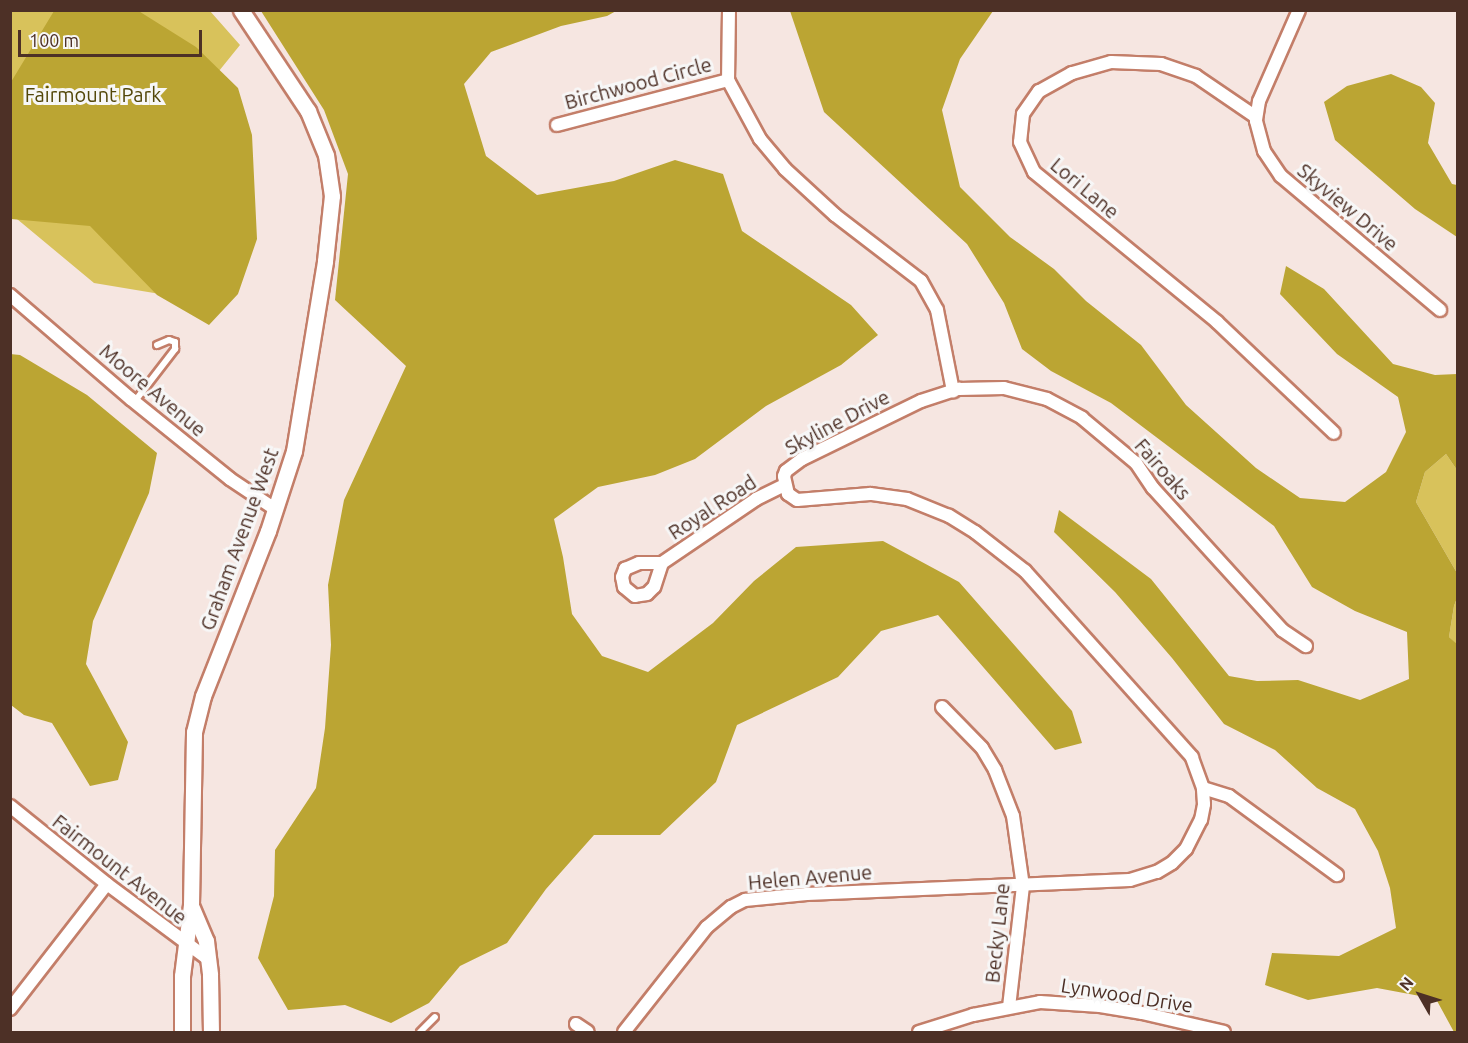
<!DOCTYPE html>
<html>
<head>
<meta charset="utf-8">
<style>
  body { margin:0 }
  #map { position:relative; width:1468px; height:1043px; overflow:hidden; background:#f6e6e1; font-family:Ubuntu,sans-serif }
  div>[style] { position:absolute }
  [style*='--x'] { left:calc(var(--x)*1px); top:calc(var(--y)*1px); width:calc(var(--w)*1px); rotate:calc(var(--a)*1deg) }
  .green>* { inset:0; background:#d8c25b }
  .forest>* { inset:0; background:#bba533 }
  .roads { filter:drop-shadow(2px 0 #c37e69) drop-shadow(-2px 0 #c37e69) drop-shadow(0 2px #c37e69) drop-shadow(0 -2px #c37e69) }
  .service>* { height:6px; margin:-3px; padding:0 3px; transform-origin:3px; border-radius:3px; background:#fff }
  .minor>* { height:12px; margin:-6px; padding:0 6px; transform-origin:6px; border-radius:6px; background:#fff }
  .tertiary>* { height:15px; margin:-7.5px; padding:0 7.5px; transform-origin:7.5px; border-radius:7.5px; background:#fff }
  span { translate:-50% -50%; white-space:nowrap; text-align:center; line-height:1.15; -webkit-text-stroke:6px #f7f7f7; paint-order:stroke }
  .street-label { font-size:20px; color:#4d3026 }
  .park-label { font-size:20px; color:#534709 }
  .frame { position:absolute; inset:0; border:12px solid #4d3026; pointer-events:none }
  .north { position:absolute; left:1390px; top:965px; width:60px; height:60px; -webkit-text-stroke:4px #f7f7f7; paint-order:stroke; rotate:309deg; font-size:16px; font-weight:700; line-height:24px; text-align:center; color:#4d3026 }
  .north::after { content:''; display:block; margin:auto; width:21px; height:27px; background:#4d3026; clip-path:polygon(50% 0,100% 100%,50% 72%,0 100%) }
  .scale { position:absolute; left:18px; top:30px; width:184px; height:27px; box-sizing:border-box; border:3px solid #4d3026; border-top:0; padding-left:8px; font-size:18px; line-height:21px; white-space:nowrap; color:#4d3026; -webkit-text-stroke:4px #f7f7f7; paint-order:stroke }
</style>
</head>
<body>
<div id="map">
  <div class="green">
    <i style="clip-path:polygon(10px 11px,210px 11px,240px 45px,155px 150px,178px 297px,94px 283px,11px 214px)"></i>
    <i style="clip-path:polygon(1446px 454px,1457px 470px,1457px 573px,1416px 502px,1425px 472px)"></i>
    <i style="clip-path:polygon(1457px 598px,1457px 645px,1449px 637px,1454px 606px)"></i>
  </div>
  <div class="forest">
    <i style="clip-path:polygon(137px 10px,196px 47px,238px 88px,252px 135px,257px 239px,238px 294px,209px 325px,157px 295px,90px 226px,11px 219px,11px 82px,54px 11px)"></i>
    <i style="clip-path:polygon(261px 11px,616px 11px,607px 16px,561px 26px,491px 52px,464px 84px,486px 156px,537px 195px,614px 181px,675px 160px,723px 174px,742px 231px,851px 305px,878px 335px,841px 365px,766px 406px,695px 459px,655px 475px,598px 487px,554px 519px,563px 557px,572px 614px,602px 656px,648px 672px,713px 623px,754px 581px,796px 547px,883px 541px,959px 582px,1072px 711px,1082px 743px,1055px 750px,938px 615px,881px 631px,838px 677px,737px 725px,716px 782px,660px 835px,594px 835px,546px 889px,507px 943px,460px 966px,429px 1003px,391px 1023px,345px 1005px,288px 1010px,258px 958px,274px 896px,275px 850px,316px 788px,325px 728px,331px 645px,328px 585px,344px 500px,406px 366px,335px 300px,348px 174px,324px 110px)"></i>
    <i style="clip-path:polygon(790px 11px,993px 11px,960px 59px,942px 110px,960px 187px,1010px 237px,1054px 269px,1086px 301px,1141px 345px,1186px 405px,1256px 468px,1300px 498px,1345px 502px,1386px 472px,1406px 432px,1398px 397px,1337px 354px,1280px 294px,1286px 266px,1324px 289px,1393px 364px,1435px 375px,1457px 374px,1457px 470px,1446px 454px,1425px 472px,1416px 502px,1457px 573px,1457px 598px,1454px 606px,1449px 637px,1458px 645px,1457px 1032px,1454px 1032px,1436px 999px,1377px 988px,1308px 1000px,1265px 985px,1272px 953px,1339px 956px,1396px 928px,1390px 888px,1378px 851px,1355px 809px,1317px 788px,1275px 750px,1224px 724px,1172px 658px,1115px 592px,1054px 532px,1059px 510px,1151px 579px,1229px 676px,1257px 681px,1298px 680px,1360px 700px,1409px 679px,1407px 632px,1355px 611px,1312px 587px,1274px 526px,1111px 403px,1051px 371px,1022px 349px,1004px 303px,967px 244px,824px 112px)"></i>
    <i style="clip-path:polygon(1391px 74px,1421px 87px,1435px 103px,1428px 143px,1452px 184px,1457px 185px,1457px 237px,1415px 209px,1335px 140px,1324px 102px,1347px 86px)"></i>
    <i style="clip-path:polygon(10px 354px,20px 355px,87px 395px,157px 453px,149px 493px,93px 621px,86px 664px,128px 742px,118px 780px,90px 786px,52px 723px,24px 715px,11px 705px)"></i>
  </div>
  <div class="roads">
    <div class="service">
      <i style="--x:135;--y:401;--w:66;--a:-52.4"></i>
      <i style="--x:175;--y:349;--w:7;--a:-90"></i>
      <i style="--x:175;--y:342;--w:6;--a:-162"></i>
      <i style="--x:169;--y:340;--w:13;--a:157"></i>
      <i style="--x:420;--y:1032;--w:21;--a:-45"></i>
    </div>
    <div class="minor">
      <i style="--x:729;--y:10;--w:70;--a:90.8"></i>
      <i style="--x:728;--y:80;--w:67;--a:61.5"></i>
      <i style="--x:760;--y:139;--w:39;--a:50"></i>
      <i style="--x:785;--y:169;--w:68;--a:42.6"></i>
      <i style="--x:835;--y:215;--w:108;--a:37.5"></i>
      <i style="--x:921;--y:281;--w:33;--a:61"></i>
      <i style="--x:937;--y:310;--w:83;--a:78.8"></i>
      <i style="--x:1299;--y:10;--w:99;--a:113.7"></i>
      <i style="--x:1259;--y:101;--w:20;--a:99"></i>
      <i style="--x:1256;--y:121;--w:31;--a:75"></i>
      <i style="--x:1264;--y:151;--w:30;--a:56"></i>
      <i style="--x:1281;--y:176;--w:208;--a:40.1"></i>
      <i style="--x:1256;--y:117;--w:73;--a:-145.7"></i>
      <i style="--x:1196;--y:76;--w:37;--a:-161"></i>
      <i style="--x:1161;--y:64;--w:50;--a:-177.7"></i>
      <i style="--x:1111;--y:62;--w:41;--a:164.2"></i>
      <i style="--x:1072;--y:73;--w:38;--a:151"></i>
      <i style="--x:1039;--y:91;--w:28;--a:125"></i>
      <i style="--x:1023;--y:114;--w:28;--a:96"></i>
      <i style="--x:1020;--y:142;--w:33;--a:65"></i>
      <i style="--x:1034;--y:172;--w:237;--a:39.3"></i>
      <i style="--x:1217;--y:322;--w:161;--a:43.5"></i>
      <i style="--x:557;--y:125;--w:177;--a:-14.7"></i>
      <i style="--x:10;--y:295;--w:160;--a:40.7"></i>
      <i style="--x:131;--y:399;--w:127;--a:38.9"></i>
      <i style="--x:230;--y:479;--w:54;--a:33.7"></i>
      <i style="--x:639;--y:563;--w:23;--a:0"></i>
      <i style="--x:662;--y:563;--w:25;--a:108"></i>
      <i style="--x:654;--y:587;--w:10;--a:135"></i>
      <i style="--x:647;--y:594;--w:12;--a:171"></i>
      <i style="--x:635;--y:596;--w:14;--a:-141"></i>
      <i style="--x:624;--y:587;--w:10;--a:-101"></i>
      <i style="--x:622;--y:577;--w:9;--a:-69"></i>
      <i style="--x:625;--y:569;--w:15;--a:-23"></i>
      <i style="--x:662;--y:563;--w:114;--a:-34.2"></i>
      <i style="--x:756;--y:499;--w:32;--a:-26"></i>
      <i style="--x:942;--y:707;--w:57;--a:45.7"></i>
      <i style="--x:982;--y:748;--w:26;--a:59"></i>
      <i style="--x:995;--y:770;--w:49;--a:68.6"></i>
      <i style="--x:1013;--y:816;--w:71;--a:81.9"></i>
      <i style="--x:1023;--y:886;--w:122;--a:96.6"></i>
      <i style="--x:1203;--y:788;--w:27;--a:17"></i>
      <i style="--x:1229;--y:796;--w:134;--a:36.2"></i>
      <i style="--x:10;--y:806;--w:124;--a:38.8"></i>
      <i style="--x:107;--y:884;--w:126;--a:36.6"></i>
      <i style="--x:10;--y:1009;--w:158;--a:-52.2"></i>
      <i style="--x:576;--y:1024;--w:14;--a:34"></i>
      <i style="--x:624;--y:1032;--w:134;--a:-51.7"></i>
      <i style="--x:707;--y:927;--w:31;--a:-40"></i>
      <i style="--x:731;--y:907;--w:16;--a:-27"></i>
      <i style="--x:745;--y:900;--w:62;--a:-5.5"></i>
      <i style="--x:807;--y:894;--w:323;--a:-2.5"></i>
      <i style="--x:1130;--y:880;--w:28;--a:-17"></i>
      <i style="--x:1157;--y:872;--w:17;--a:-31"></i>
      <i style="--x:1172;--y:863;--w:20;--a:-45"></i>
      <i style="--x:1186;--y:849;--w:33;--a:-63"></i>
      <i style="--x:1201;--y:820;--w:16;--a:-79"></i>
      <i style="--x:1204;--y:804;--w:16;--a:-94"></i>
      <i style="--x:1203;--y:788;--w:33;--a:-110"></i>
      <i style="--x:1192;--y:757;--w:250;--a:-131.9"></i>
      <i style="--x:1025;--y:571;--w:63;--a:-142"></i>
      <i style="--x:975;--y:532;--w:31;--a:-148"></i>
      <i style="--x:949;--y:516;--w:45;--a:-158"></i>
      <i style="--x:907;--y:499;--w:37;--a:-172"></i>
      <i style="--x:870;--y:494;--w:73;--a:175.3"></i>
      <i style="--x:797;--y:500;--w:11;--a:-146"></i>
      <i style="--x:788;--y:494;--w:18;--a:-103"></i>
      <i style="--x:784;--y:476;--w:5;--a:-68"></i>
      <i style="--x:786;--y:471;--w:20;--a:-37"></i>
      <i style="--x:802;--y:459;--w:132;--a:-26"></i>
      <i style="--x:921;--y:401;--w:40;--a:-18"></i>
      <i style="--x:959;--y:389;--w:45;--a:-1.3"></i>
      <i style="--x:1004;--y:388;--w:44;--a:14.3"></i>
      <i style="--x:1047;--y:399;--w:40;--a:28"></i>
      <i style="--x:1082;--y:418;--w:70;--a:39.8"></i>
      <i style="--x:1136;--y:463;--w:30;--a:56"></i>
      <i style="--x:1153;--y:488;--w:192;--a:47.7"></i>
      <i style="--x:1282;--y:630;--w:29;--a:34"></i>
      <i style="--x:919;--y:1032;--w:57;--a:-17.5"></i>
      <i style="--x:973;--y:1015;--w:68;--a:-11"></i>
      <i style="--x:1040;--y:1002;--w:60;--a:3.8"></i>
      <i style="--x:1100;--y:1006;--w:43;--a:9.5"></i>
      <i style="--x:1142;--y:1013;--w:84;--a:13"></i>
    </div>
    <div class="tertiary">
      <i style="--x:192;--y:908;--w:36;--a:67"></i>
      <i style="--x:206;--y:941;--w:34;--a:83"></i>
      <i style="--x:210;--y:975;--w:57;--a:89"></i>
      <i style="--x:182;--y:1032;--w:56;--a:-90"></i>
      <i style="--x:182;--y:976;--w:72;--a:-82.8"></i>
      <i style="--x:191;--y:905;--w:173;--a:-89"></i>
      <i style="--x:194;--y:732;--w:37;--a:-76"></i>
      <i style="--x:203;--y:696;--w:177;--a:-68.5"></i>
      <i style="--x:268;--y:531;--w:84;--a:-72"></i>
      <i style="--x:294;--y:451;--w:193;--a:-80.7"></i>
      <i style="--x:325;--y:261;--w:65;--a:-83.9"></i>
      <i style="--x:332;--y:196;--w:41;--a:-98.3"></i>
      <i style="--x:326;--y:155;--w:48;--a:-112.2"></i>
      <i style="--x:308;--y:111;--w:121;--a:-123.6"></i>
    </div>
  </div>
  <div class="street-label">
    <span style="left:638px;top:83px;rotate:-15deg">Birchwood Circle</span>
    <span style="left:1085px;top:188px;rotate:40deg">Lori Lane</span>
    <span style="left:1348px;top:207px;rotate:40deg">Skyview Drive</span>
    <span style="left:153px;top:390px;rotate:40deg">Moore Avenue</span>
    <span style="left:837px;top:422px;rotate:-28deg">Skyline Drive</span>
    <span style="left:1163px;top:469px;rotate:49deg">Fairoaks</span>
    <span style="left:712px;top:507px;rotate:-33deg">Royal Road</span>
    <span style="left:239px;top:539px;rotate:-70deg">Graham Avenue West</span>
    <span style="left:120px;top:869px;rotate:38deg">Fairmount Avenue</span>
    <span style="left:810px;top:877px;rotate:-5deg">Helen Avenue</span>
    <span style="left:997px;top:933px;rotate:-84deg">Becky Lane</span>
    <span style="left:1127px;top:995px;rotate:9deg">Lynwood Drive</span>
  </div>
  <div class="park-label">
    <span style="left:93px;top:94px">Fairmount Park</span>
  </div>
  <div class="frame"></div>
  <div class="north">N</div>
  <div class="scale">100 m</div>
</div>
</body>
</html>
